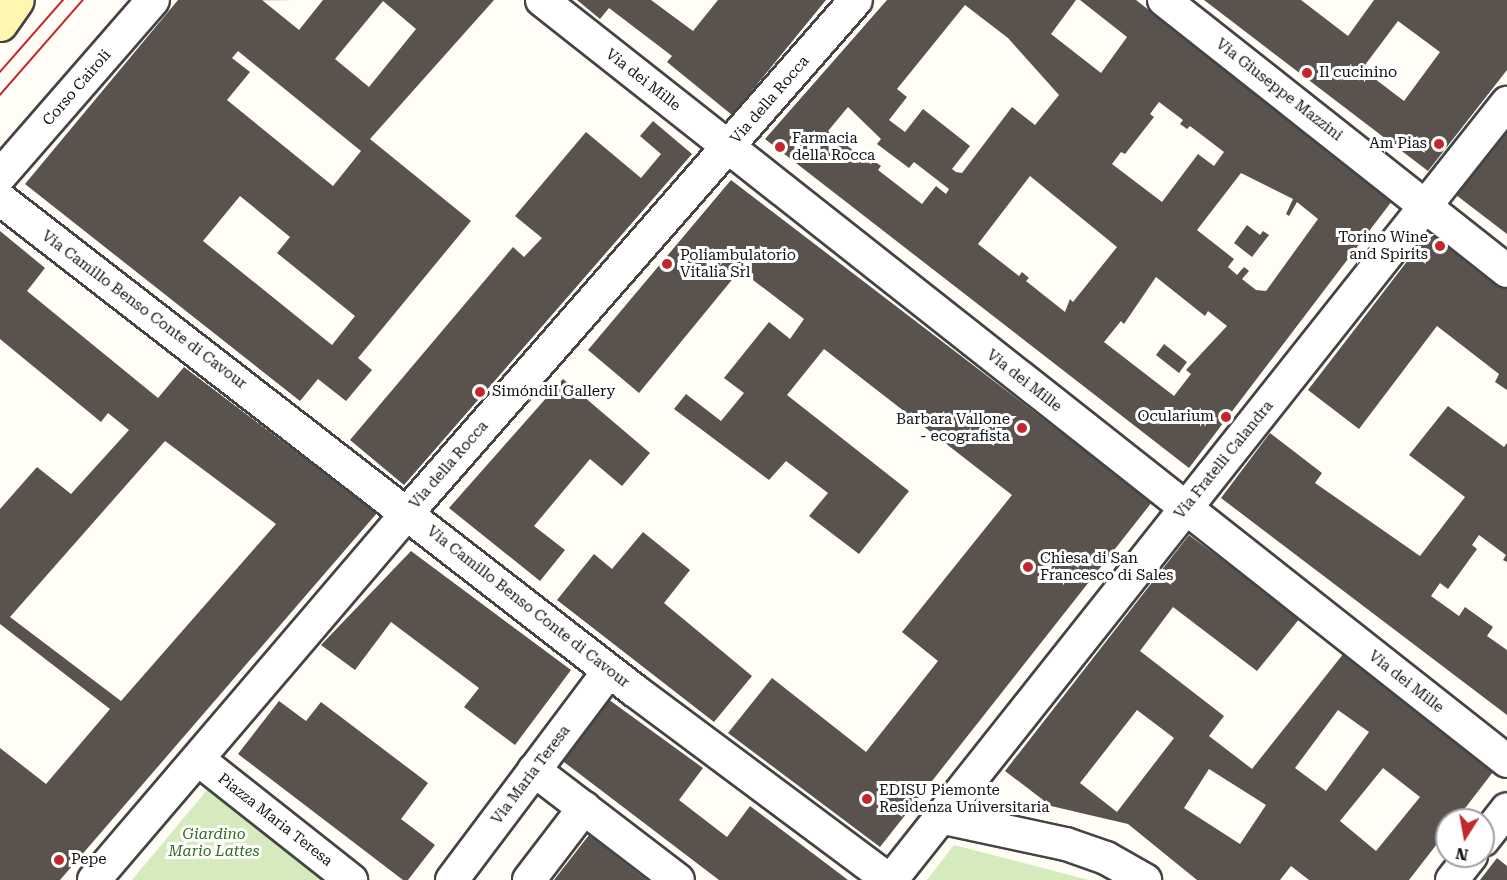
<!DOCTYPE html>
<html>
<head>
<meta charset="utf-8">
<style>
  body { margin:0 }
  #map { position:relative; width:1507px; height:880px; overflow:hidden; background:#fffdf5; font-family:"Roboto Serif",serif }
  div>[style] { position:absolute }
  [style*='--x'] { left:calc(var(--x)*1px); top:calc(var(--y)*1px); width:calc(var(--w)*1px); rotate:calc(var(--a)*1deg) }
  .green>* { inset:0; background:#d5ebbd }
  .building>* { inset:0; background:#5a524d }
  .roads { filter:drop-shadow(2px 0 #444) drop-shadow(-2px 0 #444) drop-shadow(0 2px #444) drop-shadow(0 -2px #444) }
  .minor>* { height:32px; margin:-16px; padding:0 16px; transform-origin:16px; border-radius:16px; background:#fff }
  .secondary>* { height:33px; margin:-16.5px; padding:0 16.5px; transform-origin:16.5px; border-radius:16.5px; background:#fff6b0 }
  .tram>* { height:1.5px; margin:-0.75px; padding:0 0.75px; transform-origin:0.75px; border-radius:0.75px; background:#c4262e }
  .dots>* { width:16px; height:16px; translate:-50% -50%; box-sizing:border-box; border:3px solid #fff; border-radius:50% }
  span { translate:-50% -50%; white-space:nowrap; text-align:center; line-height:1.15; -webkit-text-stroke:6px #fff; paint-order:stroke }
  .poi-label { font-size:15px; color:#111 }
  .left { translate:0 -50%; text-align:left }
  .right { translate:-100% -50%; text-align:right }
  .street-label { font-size:15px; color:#111 }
  .park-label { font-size:15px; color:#2f6b1f; font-style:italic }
  .north { position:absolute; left:1435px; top:808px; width:60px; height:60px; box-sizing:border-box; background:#fff; border:2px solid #a0a0a0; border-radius:50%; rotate:191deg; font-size:16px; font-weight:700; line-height:24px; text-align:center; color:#111 }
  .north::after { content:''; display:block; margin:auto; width:21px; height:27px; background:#c4262e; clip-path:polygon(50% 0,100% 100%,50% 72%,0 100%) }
</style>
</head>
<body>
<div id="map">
  <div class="green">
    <i style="clip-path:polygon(207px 790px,323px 880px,132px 880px)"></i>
    <i style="clip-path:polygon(954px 845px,1089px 880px,927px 880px)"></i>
  </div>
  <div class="building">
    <i style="clip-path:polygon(evenodd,178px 0,262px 0,299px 30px,323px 0,494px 0,370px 139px,471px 221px,358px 358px,372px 370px,346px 401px,318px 379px,300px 401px,25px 184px,178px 0,383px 1px,416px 29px,369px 87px,335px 59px,383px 1px,178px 0,238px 51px,361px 151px,333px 186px,227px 100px,250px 72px,232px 58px,238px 51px,178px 0,240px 196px,290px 237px,277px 253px,355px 316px,332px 345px,203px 241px,240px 196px)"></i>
    <i style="clip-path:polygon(577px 0,651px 0,693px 31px,718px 0,826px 0,732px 115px,667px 62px,672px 56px,609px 8px,600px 19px)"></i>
    <i style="clip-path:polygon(evenodd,887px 0,1076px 0,1051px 34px,1101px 73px,1127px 37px,1080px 0,1136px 0,1392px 201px,1189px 468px,765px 139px,887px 0,965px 5px,1008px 38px,1059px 95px,1035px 125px,1012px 107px,962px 173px,956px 172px,952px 169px,970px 146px,923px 109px,905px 132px,889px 120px,907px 97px,897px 89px,965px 5px,887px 0,1159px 102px,1183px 120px,1180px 124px,1187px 129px,1190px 126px,1224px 152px,1214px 166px,1198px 154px,1162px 202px,1112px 164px,1121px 152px,1125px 154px,1154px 117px,1150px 114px,1159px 102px,887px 0,848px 107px,881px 139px,877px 144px,909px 168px,914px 162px,949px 189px,946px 194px,936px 186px,922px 204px,878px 170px,881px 166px,874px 161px,871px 164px,828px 131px,848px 107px,887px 0,1241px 173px,1293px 199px,1286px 214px,1289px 216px,1297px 202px,1318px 219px,1266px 291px,1256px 290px,1242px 279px,1249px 271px,1244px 267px,1237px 275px,1228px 267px,1234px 259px,1197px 230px,1241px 173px,887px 0,1030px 176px,1117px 247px,1073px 302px,1070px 299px,1065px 312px,1026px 281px,1029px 278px,1022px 272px,1019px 276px,978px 244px,1030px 176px,887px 0,1156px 277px,1205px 316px,1208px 311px,1227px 326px,1186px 370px,1191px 374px,1174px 396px,1104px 342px,1121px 321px,1124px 324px,1156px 277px)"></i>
    <i style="clip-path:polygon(evenodd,1204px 0,1301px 0,1348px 36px,1374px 0,1507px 0,1507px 70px,1428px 171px,1204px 0,1398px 21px,1440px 52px,1404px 101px,1362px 69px,1398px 21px)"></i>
    <i style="clip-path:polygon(653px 121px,692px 154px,404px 485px,350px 440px,513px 247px,524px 257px,542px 238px,515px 216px,586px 132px,641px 178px,661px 154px,640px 136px)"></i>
    <i style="clip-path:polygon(1507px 128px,1507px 234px,1456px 195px)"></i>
    <i style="clip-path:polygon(731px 180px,1152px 502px,880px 847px,728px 733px,772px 678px,866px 752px,938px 661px,902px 632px,1012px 495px,824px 349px,787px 395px,909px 491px,859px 554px,809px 516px,828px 493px,786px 461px,769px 480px,674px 409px,686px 394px,721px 421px,744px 393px,724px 378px,769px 322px,790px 339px,804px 319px,740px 270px,639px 393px,588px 350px)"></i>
    <i style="clip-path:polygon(1247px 225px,1260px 235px,1263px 231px,1269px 235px,1252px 257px,1234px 243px)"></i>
    <i style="clip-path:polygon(1432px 229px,1507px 286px,1507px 390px,1495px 382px,1499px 374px,1437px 326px,1359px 429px,1308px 390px)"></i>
    <i style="clip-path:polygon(evenodd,0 231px,45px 268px,27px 291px,158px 398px,184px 367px,377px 513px,60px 880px,0 880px,0 748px,46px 784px,110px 709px,0 624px,0 509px,37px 467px,71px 494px,129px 430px,108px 413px,101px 422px,0 339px,0 231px,165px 441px,276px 524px,121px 701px,10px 617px,165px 441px)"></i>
    <i style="clip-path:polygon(1164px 344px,1187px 362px,1179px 373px,1156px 355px)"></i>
    <i style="clip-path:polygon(563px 379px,650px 453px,622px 486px,590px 459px,534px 526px,565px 550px,540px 581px,449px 508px)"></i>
    <i style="clip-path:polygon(1448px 406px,1504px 447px,1507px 443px,1507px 562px,1503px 560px,1506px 555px,1479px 535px,1472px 545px,1477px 549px,1448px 589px,1440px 583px,1431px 596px,1459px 616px,1465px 607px,1493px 627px,1487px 636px,1507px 650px,1507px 715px,1221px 498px,1270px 433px,1322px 473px,1315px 483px,1420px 556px,1465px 497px,1409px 455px)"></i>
    <i style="clip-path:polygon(643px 532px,690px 570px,664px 603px,752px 676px,714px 722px,557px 600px,594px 554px,612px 569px)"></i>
    <i style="clip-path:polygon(evenodd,1189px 535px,1300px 618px,1257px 671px,1173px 607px,1140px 651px,1224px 716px,1209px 736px,1252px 769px,1344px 653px,1496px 768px,1456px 820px,1447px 820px,1447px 831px,1409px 880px,1309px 880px,1291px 866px,1280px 880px,1197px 880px,1128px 824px,1051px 806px,1005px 771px,1189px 535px,1137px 710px,1174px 738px,1117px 812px,1080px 783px,1137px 710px,1189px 535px,1338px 710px,1369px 732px,1326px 791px,1295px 768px,1338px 710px,1189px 535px,1383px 768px,1420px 797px,1376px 851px,1340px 821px,1383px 768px,1189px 535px,1209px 769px,1266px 805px,1240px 844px,1184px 808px,1209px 769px)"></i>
    <i style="clip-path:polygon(411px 551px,571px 670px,515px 745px,464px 707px,479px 688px,391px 622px,355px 670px,321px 645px)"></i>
    <i style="clip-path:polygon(608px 699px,703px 768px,679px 800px,727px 837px,750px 806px,848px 880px,719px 880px,560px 759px)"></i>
    <i style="clip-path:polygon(279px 701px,306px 721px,321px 702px,428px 783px,401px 819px,435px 845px,408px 880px,403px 880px,238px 754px)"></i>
    <i style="clip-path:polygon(589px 835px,647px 880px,554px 880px)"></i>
    <i style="clip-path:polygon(1497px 858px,1507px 866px,1507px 880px,1480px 880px)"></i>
  </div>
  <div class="roads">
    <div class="minor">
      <i style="--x:542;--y:0;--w:1229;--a:38.26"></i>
      <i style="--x:1164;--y:0;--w:437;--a:38.3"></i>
      <i style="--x:0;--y:176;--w:233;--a:-49"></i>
      <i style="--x:0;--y:199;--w:802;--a:37.76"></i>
      <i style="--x:634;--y:690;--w:318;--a:36.7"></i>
      <i style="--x:199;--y:760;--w:194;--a:38.3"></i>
      <i style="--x:534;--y:770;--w:181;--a:37.4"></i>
      <i style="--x:940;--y:817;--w:129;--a:12.1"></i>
      <i style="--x:1066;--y:844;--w:42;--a:19.3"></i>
      <i style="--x:1106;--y:858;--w:45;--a:29.4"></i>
      <i style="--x:1483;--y:840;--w:39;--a:-52"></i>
      <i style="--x:94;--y:880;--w:484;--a:-49.5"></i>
      <i style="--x:408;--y:512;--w:680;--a:-48.81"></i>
      <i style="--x:452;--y:880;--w:261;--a:-53.1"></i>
      <i style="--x:529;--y:880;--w:91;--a:-52.6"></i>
      <i style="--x:891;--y:880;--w:992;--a:-51.59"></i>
      <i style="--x:1452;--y:880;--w:31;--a:-52"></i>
    </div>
    <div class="secondary">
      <i style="--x:0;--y:24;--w:29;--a:-55"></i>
    </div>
  </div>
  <div class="tram">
    <i style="--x:0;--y:72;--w:96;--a:-48.8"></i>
    <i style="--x:0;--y:95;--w:126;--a:-48.9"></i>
  </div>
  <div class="dots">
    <i style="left:1307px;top:73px;background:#c4262e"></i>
    <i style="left:1439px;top:144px;background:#c4262e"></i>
    <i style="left:780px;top:147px;background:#c4262e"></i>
    <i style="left:1440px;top:246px;background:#c4262e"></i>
    <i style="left:667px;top:264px;background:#c4262e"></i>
    <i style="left:480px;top:392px;background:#c4262e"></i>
    <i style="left:1226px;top:417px;background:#c4262e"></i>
    <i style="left:1022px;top:428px;background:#c4262e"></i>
    <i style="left:1028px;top:567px;background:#c4262e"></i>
    <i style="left:867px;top:799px;background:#c4262e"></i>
    <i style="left:59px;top:860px;background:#c4262e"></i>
  </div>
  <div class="poi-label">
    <span class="left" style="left:1319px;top:73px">Il cucinino</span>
    <span class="left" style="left:792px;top:147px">Farmacia<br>della Rocca</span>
    <span class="right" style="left:1427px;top:144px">Am Pias</span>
    <span class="right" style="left:1428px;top:246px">Torino Wine<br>and Spirits</span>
    <span class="left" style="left:680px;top:264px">Poliambulatorio<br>Vitalia Srl</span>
    <span class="left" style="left:492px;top:392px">SimóndiI Gallery</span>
    <span class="right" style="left:1214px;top:417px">Ocularium</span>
    <span class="right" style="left:1010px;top:428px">Barbara Vallone<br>- ecografista</span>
    <span class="left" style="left:1040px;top:567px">Chiesa di San<br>Francesco di Sales</span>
    <span class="left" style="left:879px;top:799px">EDISU Piemonte<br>Residenza Universitaria</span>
    <span class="left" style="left:71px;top:860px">Pepe</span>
  </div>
  <div class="street-label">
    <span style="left:643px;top:80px;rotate:38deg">Via dei Mille</span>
    <span style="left:77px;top:88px;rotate:-49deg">Corso Cairoli</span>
    <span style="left:1279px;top:90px;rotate:38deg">Via Giuseppe Mazzini</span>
    <span style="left:770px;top:100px;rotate:-49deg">Via della Rocca</span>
    <span style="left:144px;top:310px;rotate:37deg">Via Camillo Benso Conte di Cavour</span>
    <span style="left:1024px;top:381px;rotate:38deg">Via dei Mille</span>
    <span style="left:1224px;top:460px;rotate:-51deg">Via Fratelli Calandra</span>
    <span style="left:449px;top:465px;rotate:-49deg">Via della Rocca</span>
    <span style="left:528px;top:607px;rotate:38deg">Via Camillo Benso Conte di Cavour</span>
    <span style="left:1406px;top:682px;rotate:38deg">Via dei Mille</span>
    <span style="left:531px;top:775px;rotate:-53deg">Via Maria Teresa</span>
    <span style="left:275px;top:820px;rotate:38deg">Piazza Maria Teresa</span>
  </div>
  <div class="park-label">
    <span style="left:214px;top:843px">Giardino<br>Mario Lattes</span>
  </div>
  <div class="north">N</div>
</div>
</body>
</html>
